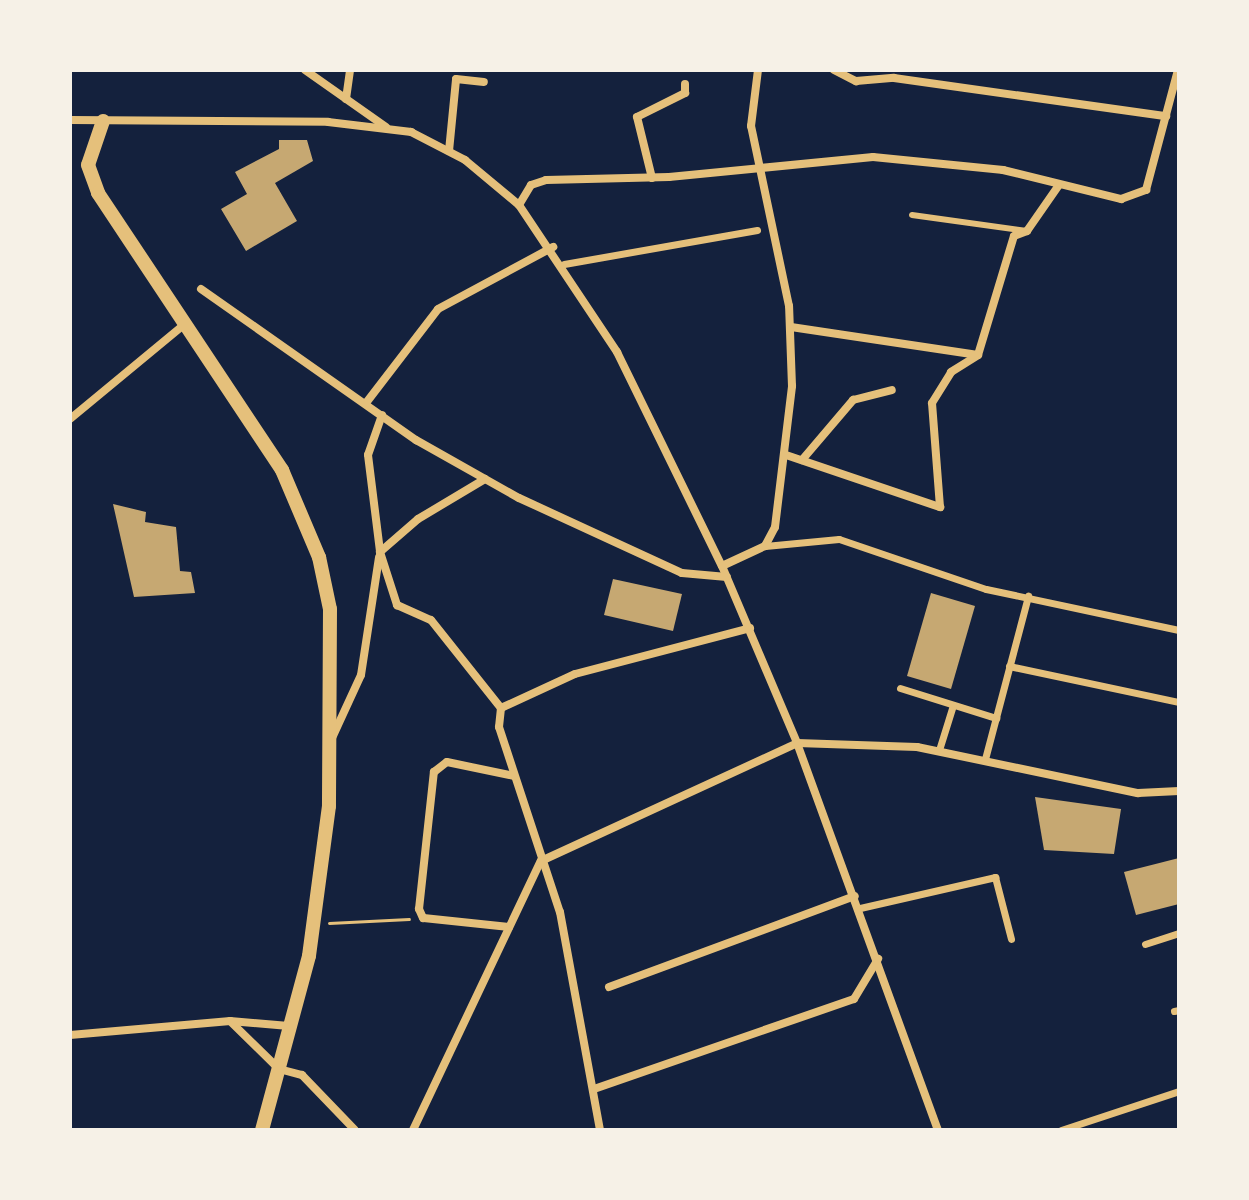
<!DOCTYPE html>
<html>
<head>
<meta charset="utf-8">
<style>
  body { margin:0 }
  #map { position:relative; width:1249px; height:1200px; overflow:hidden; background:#14213d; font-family:"Alegreya Sans",sans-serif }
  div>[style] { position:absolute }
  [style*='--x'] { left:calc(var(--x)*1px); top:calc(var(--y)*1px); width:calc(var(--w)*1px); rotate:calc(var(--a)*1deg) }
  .building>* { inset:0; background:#c6a872 }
  .path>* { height:3px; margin:-1.5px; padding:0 1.5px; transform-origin:1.5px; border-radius:1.5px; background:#e5c07b }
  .service>* { height:6px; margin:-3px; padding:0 3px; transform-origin:3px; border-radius:3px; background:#e5c07b }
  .pedestrian>* { height:7px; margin:-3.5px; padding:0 3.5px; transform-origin:3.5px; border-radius:3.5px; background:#e5c07b }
  .minor>* { height:8px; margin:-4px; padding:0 4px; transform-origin:4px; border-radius:4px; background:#e5c07b }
  .tertiary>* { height:14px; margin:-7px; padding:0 7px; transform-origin:7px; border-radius:7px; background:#e5c07b }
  span { translate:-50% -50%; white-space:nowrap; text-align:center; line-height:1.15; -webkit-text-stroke:7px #f6f1e7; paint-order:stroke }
  .frame { position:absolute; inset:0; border:72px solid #f6f1e7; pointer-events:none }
</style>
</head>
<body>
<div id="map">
  <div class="building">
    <i style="clip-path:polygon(279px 140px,307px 140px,313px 161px,275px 183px,297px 221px,246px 251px,221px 209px,247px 194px,235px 172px,279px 149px)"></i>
    <i style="clip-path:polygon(113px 504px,146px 512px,145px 522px,176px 527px,180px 571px,191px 572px,195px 593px,134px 597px)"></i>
    <i style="clip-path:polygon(613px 579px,682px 594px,673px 631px,604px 615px)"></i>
    <i style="clip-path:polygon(931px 593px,975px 606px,951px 689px,907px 676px)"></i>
    <i style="clip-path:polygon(1035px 797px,1121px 809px,1114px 854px,1044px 850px)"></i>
    <i style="clip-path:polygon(1179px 858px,1179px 904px,1136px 915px,1124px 872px)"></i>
  </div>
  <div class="path">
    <i style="--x:329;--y:923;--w:80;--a:-2.9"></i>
  </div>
  <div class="service">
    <i style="--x:912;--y:215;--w:116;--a:7.9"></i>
  </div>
  <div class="pedestrian">
    <i style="--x:564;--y:264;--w:196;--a:-10"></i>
    <i style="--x:765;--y:546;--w:74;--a:-5.4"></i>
    <i style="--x:839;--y:539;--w:155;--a:18.8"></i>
    <i style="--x:986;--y:589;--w:197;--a:12"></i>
    <i style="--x:1009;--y:666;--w:174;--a:12"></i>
    <i style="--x:900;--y:688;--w:101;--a:17.4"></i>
    <i style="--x:939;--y:750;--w:47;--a:-72.7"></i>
    <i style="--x:985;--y:759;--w:169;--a:-75.2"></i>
    <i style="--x:860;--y:908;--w:139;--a:-12.9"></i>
    <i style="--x:995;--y:877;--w:64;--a:75.5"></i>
    <i style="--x:1145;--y:944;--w:36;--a:-18"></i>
    <i style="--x:1174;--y:1011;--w:5;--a:-11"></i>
    <i style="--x:1061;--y:1130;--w:124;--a:-18.3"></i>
  </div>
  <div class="minor">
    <i style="--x:305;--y:70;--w:99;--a:35.1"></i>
    <i style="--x:834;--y:70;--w:25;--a:27"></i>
    <i style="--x:856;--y:81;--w:38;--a:-5"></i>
    <i style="--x:894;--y:78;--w:275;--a:8"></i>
    <i style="--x:346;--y:99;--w:29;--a:-82"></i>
    <i style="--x:70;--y:120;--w:258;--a:0.4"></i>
    <i style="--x:328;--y:122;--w:84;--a:6.9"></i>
    <i style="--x:411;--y:132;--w:61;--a:27.4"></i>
    <i style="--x:465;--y:160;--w:70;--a:39.8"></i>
    <i style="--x:519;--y:205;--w:177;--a:56.3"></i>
    <i style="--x:617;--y:352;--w:238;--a:63.9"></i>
    <i style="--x:722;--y:566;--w:192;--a:67"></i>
    <i style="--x:797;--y:743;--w:412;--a:70"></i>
    <i style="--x:449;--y:151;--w:72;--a:-84.4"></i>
    <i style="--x:456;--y:79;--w:28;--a:6"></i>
    <i style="--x:652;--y:178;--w:63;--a:-103.8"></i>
    <i style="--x:637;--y:117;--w:54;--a:-26.6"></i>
    <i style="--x:685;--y:93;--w:9;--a:-90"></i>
    <i style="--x:519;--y:205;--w:23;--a:-59"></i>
    <i style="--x:531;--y:185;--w:16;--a:-18"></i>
    <i style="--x:546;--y:180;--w:123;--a:-1.4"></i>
    <i style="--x:669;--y:177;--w:205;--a:-5.6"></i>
    <i style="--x:873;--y:157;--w:131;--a:5.7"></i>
    <i style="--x:1003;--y:170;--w:122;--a:13.8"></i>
    <i style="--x:1121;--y:199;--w:27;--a:-20"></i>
    <i style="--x:1146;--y:190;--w:124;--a:-75.1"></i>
    <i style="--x:201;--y:289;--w:263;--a:35.1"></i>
    <i style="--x:416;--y:440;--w:118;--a:29.4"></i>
    <i style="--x:519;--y:498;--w:179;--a:24.7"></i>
    <i style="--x:682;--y:573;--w:45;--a:5.1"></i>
    <i style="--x:791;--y:327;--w:189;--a:8.5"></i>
    <i style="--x:366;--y:403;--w:118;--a:-52.5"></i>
    <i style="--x:438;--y:309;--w:131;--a:-28.3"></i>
    <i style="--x:382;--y:415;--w:42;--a:109.3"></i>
    <i style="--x:368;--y:455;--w:98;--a:82.9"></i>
    <i style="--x:380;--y:552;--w:56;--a:72.2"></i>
    <i style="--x:397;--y:605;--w:37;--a:24"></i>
    <i style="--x:431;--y:620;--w:112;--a:51.5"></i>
    <i style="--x:70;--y:419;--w:151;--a:-39.6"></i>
    <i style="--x:786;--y:455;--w:163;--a:18.7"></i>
    <i style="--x:940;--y:507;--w:104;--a:-94.4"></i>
    <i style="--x:932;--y:403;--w:36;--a:-58"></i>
    <i style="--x:951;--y:372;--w:32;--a:-32"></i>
    <i style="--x:978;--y:355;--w:124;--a:-73.2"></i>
    <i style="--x:1014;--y:236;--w:14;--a:-21"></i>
    <i style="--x:1027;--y:231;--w:56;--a:-55.2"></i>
    <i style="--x:802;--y:460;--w:79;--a:-49.6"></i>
    <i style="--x:853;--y:400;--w:40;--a:-14.4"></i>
    <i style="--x:380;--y:552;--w:50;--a:-41"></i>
    <i style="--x:418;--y:519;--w:78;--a:-30.8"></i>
    <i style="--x:722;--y:566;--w:47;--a:-24.9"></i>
    <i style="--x:765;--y:546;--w:21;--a:-62"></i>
    <i style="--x:775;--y:527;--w:142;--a:-83.1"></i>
    <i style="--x:792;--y:386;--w:80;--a:-92.1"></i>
    <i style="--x:789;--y:306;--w:184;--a:-101.9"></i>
    <i style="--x:751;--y:126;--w:56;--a:-82.9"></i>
    <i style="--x:501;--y:708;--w:19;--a:96"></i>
    <i style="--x:499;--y:727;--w:195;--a:71.8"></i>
    <i style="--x:560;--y:912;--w:222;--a:79.6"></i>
    <i style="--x:501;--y:708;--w:81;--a:-24.7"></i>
    <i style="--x:575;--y:674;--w:181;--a:-14.7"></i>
    <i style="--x:332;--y:738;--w:69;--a:-65.3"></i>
    <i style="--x:361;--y:675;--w:119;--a:-81.3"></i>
    <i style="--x:541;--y:861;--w:282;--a:-24.7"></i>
    <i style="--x:797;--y:743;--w:120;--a:1.9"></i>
    <i style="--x:917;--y:747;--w:226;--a:11.8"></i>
    <i style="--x:1138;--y:793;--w:41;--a:-2.8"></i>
    <i style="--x:509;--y:927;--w:86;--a:-174"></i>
    <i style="--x:423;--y:918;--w:10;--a:-114"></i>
    <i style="--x:419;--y:909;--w:138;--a:-83.8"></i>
    <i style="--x:434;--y:772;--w:16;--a:-38"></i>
    <i style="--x:447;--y:762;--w:68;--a:11.8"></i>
    <i style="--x:609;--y:987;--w:262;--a:-20.3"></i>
    <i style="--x:231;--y:1022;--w:67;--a:44.4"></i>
    <i style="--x:279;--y:1069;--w:24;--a:15"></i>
    <i style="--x:302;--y:1075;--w:76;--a:46.1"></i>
    <i style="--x:70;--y:1035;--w:161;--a:-5"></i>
    <i style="--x:230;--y:1021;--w:59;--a:4.8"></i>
    <i style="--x:594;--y:1089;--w:275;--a:-19.1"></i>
    <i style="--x:854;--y:999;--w:47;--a:-59"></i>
    <i style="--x:413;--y:1130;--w:298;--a:-64.6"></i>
  </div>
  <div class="tertiary">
    <i style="--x:103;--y:121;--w:46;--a:108.8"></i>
    <i style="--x:88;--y:165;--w:30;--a:70"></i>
    <i style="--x:98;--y:193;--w:333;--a:56.4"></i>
    <i style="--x:282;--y:470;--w:95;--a:67"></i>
    <i style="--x:319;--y:557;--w:53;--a:78.1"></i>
    <i style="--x:330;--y:609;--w:197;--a:90.3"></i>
    <i style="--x:329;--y:806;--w:151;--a:97.6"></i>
    <i style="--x:309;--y:956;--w:180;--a:105.1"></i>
  </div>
  <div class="frame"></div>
</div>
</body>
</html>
